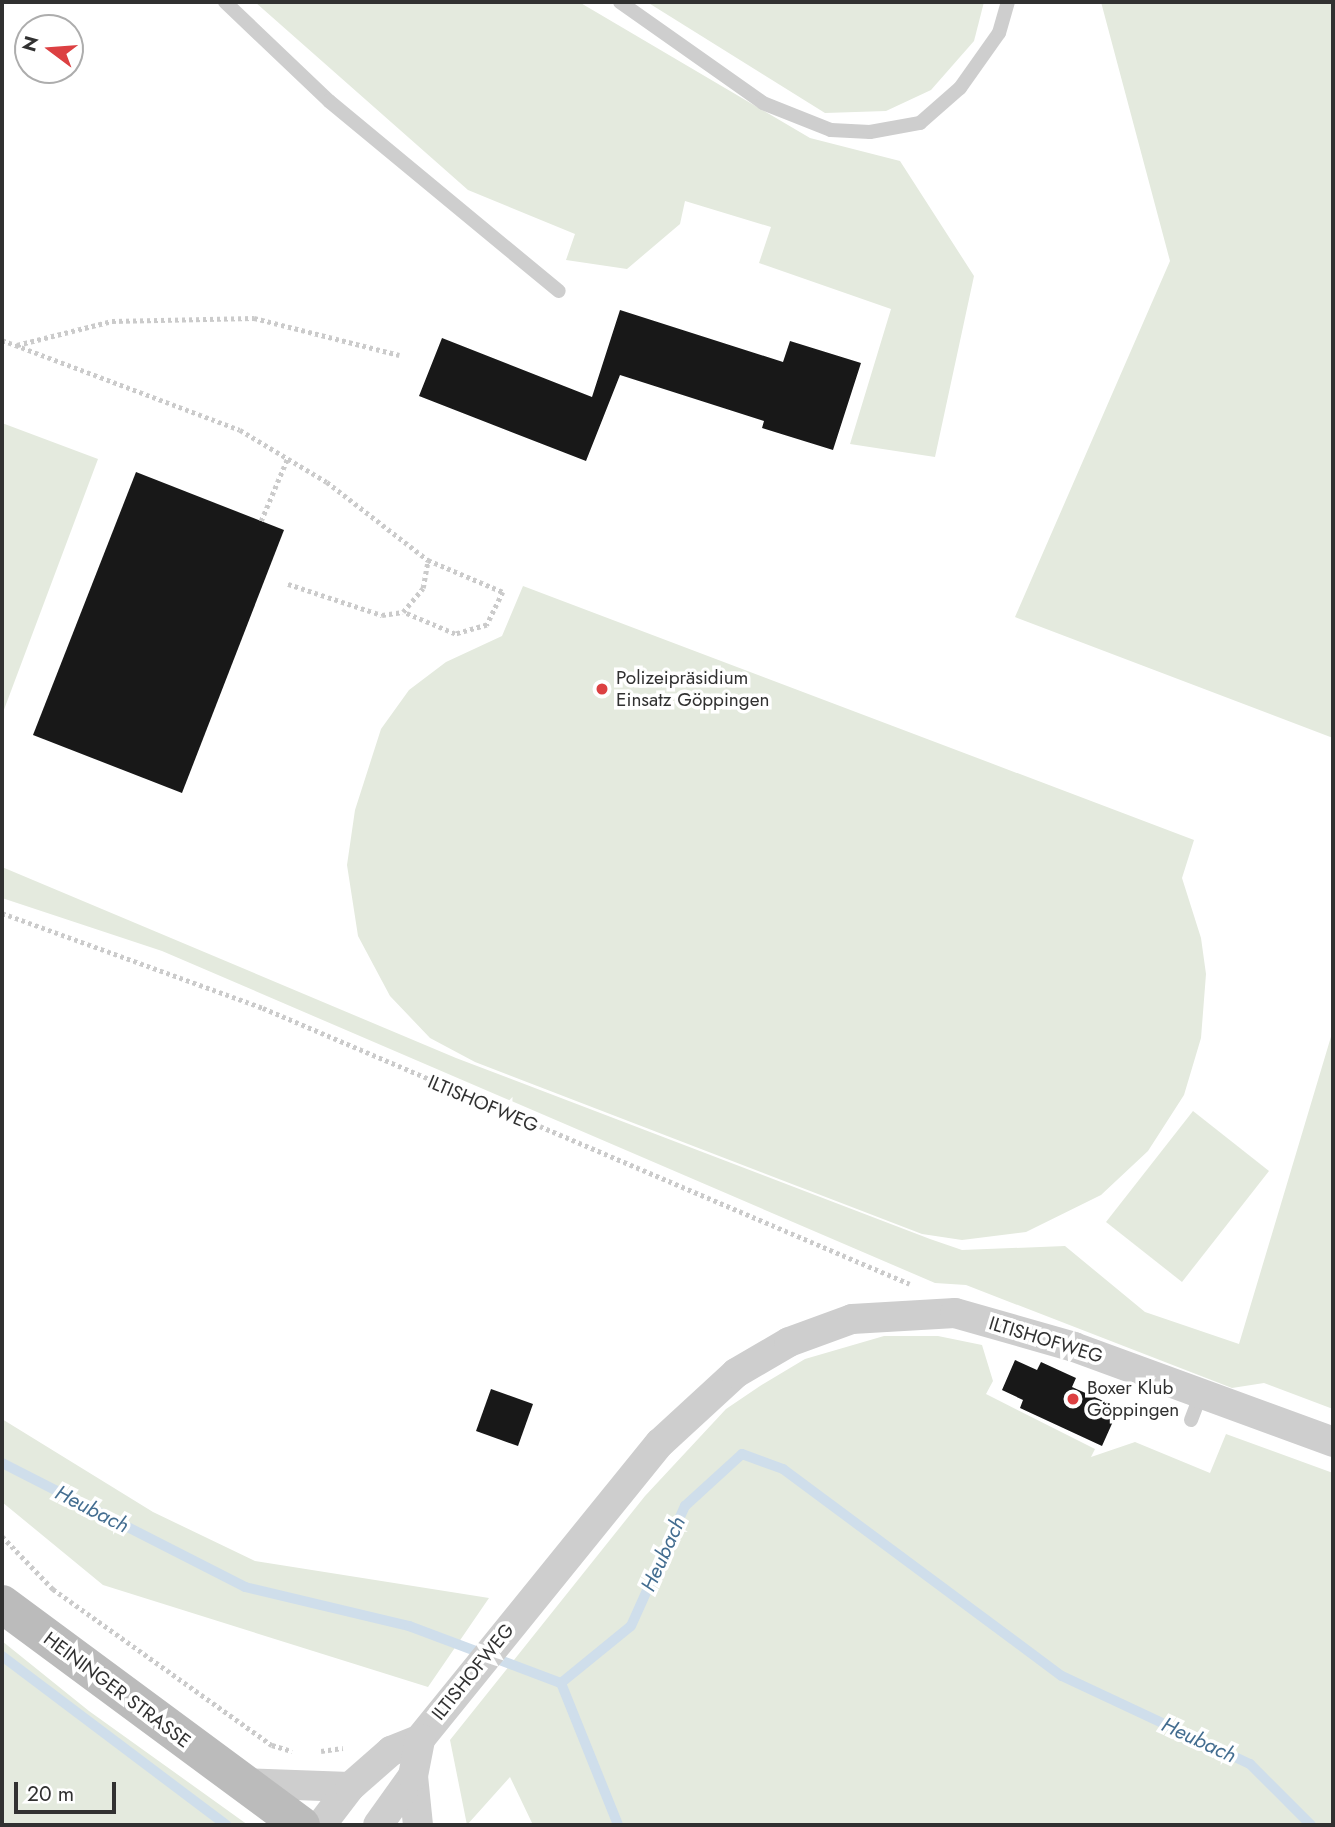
<!DOCTYPE html>
<html>
<head>
<meta charset="utf-8">
<style>
  body { margin:0 }
  #map { position:relative; width:1335px; height:1827px; overflow:hidden; background:#fff; font-family:Jost,sans-serif }
  div>[style] { position:absolute }
  [style*='--x'] { left:calc(var(--x)*1px); top:calc(var(--y)*1px); width:calc(var(--w)*1px); rotate:calc(var(--a)*1deg) }
  .green>* { inset:0; background:#e4eade }
  .stream>* { height:10px; margin:-5px; padding:0 5px; transform-origin:5px; border-radius:5px; background:#cfdeeb }
  .building>* { inset:0; background:#181818 }
  .path>* { height:4.5px; margin-top:-2.25px; transform-origin:0; background:repeating-linear-gradient(90deg,#cbcbcb 0 3.5px,transparent 0 7px) }
  .lane>* { height:14px; margin:-7px; padding:0 7px; transform-origin:7px; border-radius:7px; background:#cecece }
  .street>* { height:30px; margin:-15px; padding:0 15px; transform-origin:15px; border-radius:15px; background:#cecece }
  .secondary>* { height:38px; margin:-19px; padding:0 19px; transform-origin:19px; border-radius:19px; background:#bbb }
  .dots>* { width:19px; height:19px; translate:-50% -50%; box-sizing:border-box; border:4px solid #fff; border-radius:50% }
  span { translate:-50% -50%; white-space:nowrap; text-align:center; line-height:1.15; -webkit-text-stroke:7px #fff; paint-order:stroke }
  .poi-label { font-size:19px; color:#313131 }
  .left { translate:0 -50%; text-align:left }
  .street-label { font-size:19px; color:#313131 }
  .water-label { font-size:21px; color:#436d90; font-style:italic }
  .frame { position:absolute; inset:0; border:4px solid #313131; pointer-events:none }
  .north { position:absolute; left:14px; top:14px; width:70px; height:70px; box-sizing:border-box; background:#fff; border:2px solid #adadad; border-radius:50%; rotate:286deg; font-size:19px; font-weight:700; line-height:28px; text-align:center; color:#313131 }
  .north::after { content:''; display:block; margin:auto; width:24px; height:32px; background:#dc4042; clip-path:polygon(50% 0,100% 100%,50% 72%,0 100%) }
  .scale { position:absolute; left:14px; top:1782px; width:102px; height:32px; box-sizing:border-box; border:4px solid #313131; border-top:0; padding-left:9px; font-size:21px; line-height:24px; white-space:nowrap; color:#313131; -webkit-text-stroke:5px #fff; paint-order:stroke }
</style>
</head>
<body>
<div id="map">
  <div class="green">
    <i style="clip-path:polygon(255px 2px,579px 2px,810px 138px,900px 161px,974px 276px,935px 457px,850px 444px,891px 309px,759px 263px,771px 227px,685px 201px,680px 224px,627px 269px,566px 260px,575px 234px,468px 190px)"></i>
    <i style="clip-path:polygon(647px 2px,984px 2px,974px 41px,931px 90px,886px 111px,825px 113px)"></i>
    <i style="clip-path:polygon(1101px 2px,1333px 2px,1333px 738px,1015px 617px,1170px 261px)"></i>
    <i style="clip-path:polygon(2px 423px,98px 459px,2px 715px)"></i>
    <i style="clip-path:polygon(523px 586px,1194px 840px,1182px 878px,1201px 938px,1206px 974px,1201px 1038px,1184px 1095px,1148px 1151px,1101px 1195px,1026px 1232px,962px 1240px,922px 1234px,475px 1062px,430px 1038px,390px 996px,358px 936px,347px 865px,355px 810px,381px 729px,409px 690px,446px 662px,502px 636px)"></i>
    <i style="clip-path:polygon(2px 867px,456px 1058px,930px 1239px,962px 1250px,1065px 1246px,1145px 1312px,1239px 1344px,1333px 1030px,1333px 1409px,1264px 1383px,1232px 1388px,966px 1285px,935px 1283px,162px 951px,2px 898px)"></i>
    <i style="clip-path:polygon(1193px 1111px,1269px 1171px,1182px 1282px,1106px 1222px)"></i>
    <i style="clip-path:polygon(884px 1336px,938px 1336px,982px 1345px,993px 1381px,986px 1394px,1095px 1449px,1091px 1457px,1135px 1442px,1210px 1473px,1226px 1434px,1333px 1473px,1333px 1825px,533px 1825px,510px 1777px,467px 1825px,450px 1740px,645px 1496px,726px 1409px,760px 1386px,805px 1359px)"></i>
    <i style="clip-path:polygon(2px 1419px,153px 1512px,255px 1561px,489px 1598px,428px 1687px,103px 1585px,2px 1502px)"></i>
    <i style="clip-path:polygon(2px 1641px,89px 1711px,248px 1825px,2px 1825px)"></i>
  </div>
  <div class="stream">
    <i style="--x:2;--y:1463;--w:273;--a:27"></i>
    <i style="--x:245;--y:1587;--w:169;--a:13.4"></i>
    <i style="--x:409;--y:1626;--w:162;--a:20.6"></i>
    <i style="--x:561;--y:1683;--w:90;--a:-39.2"></i>
    <i style="--x:631;--y:1626;--w:132;--a:-65.8"></i>
    <i style="--x:685;--y:1506;--w:77;--a:-42.4"></i>
    <i style="--x:742;--y:1454;--w:44;--a:20.1"></i>
    <i style="--x:783;--y:1469;--w:347;--a:36.6"></i>
    <i style="--x:1062;--y:1676;--w:208;--a:25.1"></i>
    <i style="--x:1250;--y:1764;--w:86;--a:45"></i>
    <i style="--x:2;--y:1656;--w:281;--a:37"></i>
    <i style="--x:561;--y:1683;--w:153;--a:68.1"></i>
  </div>
  <div class="building">
    <i style="clip-path:polygon(620px 310px,783px 362px,790px 341px,861px 363px,833px 450px,762px 428px,764px 421px,620px 375px,586px 461px,419px 396px,442px 338px,592px 397px)"></i>
    <i style="clip-path:polygon(136px 472px,284px 530px,182px 793px,33px 735px)"></i>
    <i style="clip-path:polygon(1015px 1360px,1037px 1370px,1041px 1362px,1076px 1378px,1072px 1387px,1119px 1408px,1102px 1446px,1020px 1408px,1023px 1400px,1002px 1390px)"></i>
    <i style="clip-path:polygon(491px 1389px,533px 1404px,518px 1446px,476px 1431px)"></i>
  </div>
  <div class="path">
    <i style="--x:2;--y:340;--w:254;--a:20.7"></i>
    <i style="--x:240;--y:430;--w:101;--a:30.9"></i>
    <i style="--x:327;--y:482;--w:128;--a:37.7"></i>
    <i style="--x:428;--y:560;--w:82;--a:23.1"></i>
    <i style="--x:503;--y:592;--w:37;--a:116"></i>
    <i style="--x:487;--y:625;--w:33;--a:164"></i>
    <i style="--x:455;--y:634;--w:56;--a:-157.1"></i>
    <i style="--x:17;--y:345;--w:98;--a:-14.2"></i>
    <i style="--x:112;--y:321;--w:142;--a:-1.2"></i>
    <i style="--x:254;--y:318;--w:150;--a:14.3"></i>
    <i style="--x:261;--y:521;--w:69;--a:-67.1"></i>
    <i style="--x:288;--y:584;--w:99;--a:18.3"></i>
    <i style="--x:382;--y:615;--w:21;--a:-8"></i>
    <i style="--x:403;--y:612;--w:31;--a:-50"></i>
    <i style="--x:423;--y:588;--w:28;--a:-80"></i>
    <i style="--x:2;--y:913;--w:278;--a:20"></i>
    <i style="--x:263;--y:1008;--w:703;--a:23.1"></i>
    <i style="--x:2;--y:1536;--w:74;--a:46.1"></i>
    <i style="--x:53;--y:1589;--w:269;--a:35.5"></i>
    <i style="--x:272;--y:1745;--w:21;--a:17"></i>
    <i style="--x:321;--y:1751;--w:22;--a:-8"></i>
  </div>
  <div class="lane">
    <i style="--x:225;--y:2;--w:144;--a:43.6"></i>
    <i style="--x:329;--y:101;--w:298;--a:39.6"></i>
    <i style="--x:620;--y:2;--w:175;--a:35.2"></i>
    <i style="--x:763;--y:103;--w:73;--a:21.7"></i>
    <i style="--x:831;--y:130;--w:39;--a:3"></i>
    <i style="--x:870;--y:132;--w:51;--a:-10.2"></i>
    <i style="--x:920;--y:123;--w:53;--a:-41.2"></i>
    <i style="--x:960;--y:88;--w:67;--a:-54.7"></i>
    <i style="--x:999;--y:33;--w:32;--a:-74"></i>
    <i style="--x:1191;--y:1420;--w:28;--a:-69"></i>
  </div>
  <div class="street">
    <i style="--x:413;--y:1776;--w:49;--a:84.2"></i>
    <i style="--x:243;--y:1783;--w:107;--a:2.1"></i>
    <i style="--x:321;--y:1825;--w:48;--a:-52.7"></i>
    <i style="--x:350;--y:1787;--w:55;--a:-41.3"></i>
    <i style="--x:391;--y:1751;--w:31;--a:-22"></i>
    <i style="--x:420;--y:1739;--w:381;--a:-51"></i>
    <i style="--x:660;--y:1443;--w:103;--a:-42.6"></i>
    <i style="--x:736;--y:1373;--w:61;--a:-30.3"></i>
    <i style="--x:789;--y:1342;--w:67;--a:-20.1"></i>
    <i style="--x:852;--y:1319;--w:103;--a:-3.3"></i>
    <i style="--x:955;--y:1313;--w:124;--a:15.9"></i>
    <i style="--x:1074;--y:1347;--w:276;--a:20.1"></i>
    <i style="--x:378;--y:1825;--w:60;--a:-54.5"></i>
    <i style="--x:413;--y:1776;--w:38;--a:-79"></i>
  </div>
  <div class="secondary">
    <i style="--x:2;--y:1604;--w:372;--a:36.5"></i>
  </div>
  <div class="dots">
    <i style="left:602px;top:689px;background:#dc4042"></i>
    <i style="left:1073px;top:1399px;background:#dc4042"></i>
  </div>
  <div class="poi-label">
    <span class="left" style="left:616px;top:689px">Polizeipräsidium<br>Einsatz Göppingen</span>
    <span class="left" style="left:1087px;top:1399px">Boxer Klub<br>Göppingen</span>
  </div>
  <div class="street-label">
    <span style="left:483px;top:1104px;rotate:23deg">ILTISHOFWEG</span>
    <span style="left:1046px;top:1340px;rotate:17deg">ILTISHOFWEG</span>
    <span style="left:473px;top:1672px;rotate:-51deg">ILTISHOFWEG</span>
    <span style="left:117px;top:1690px;rotate:37deg">HEININGER STRASSE</span>
  </div>
  <div class="water-label">
    <span style="left:92px;top:1509px;rotate:27deg">Heubach</span>
    <span style="left:663px;top:1554px;rotate:-66deg">Heubach</span>
    <span style="left:1199px;top:1740px;rotate:25deg">Heubach</span>
  </div>
  <div class="frame"></div>
  <div class="north">N</div>
  <div class="scale">20 m</div>
</div>
</body>
</html>
